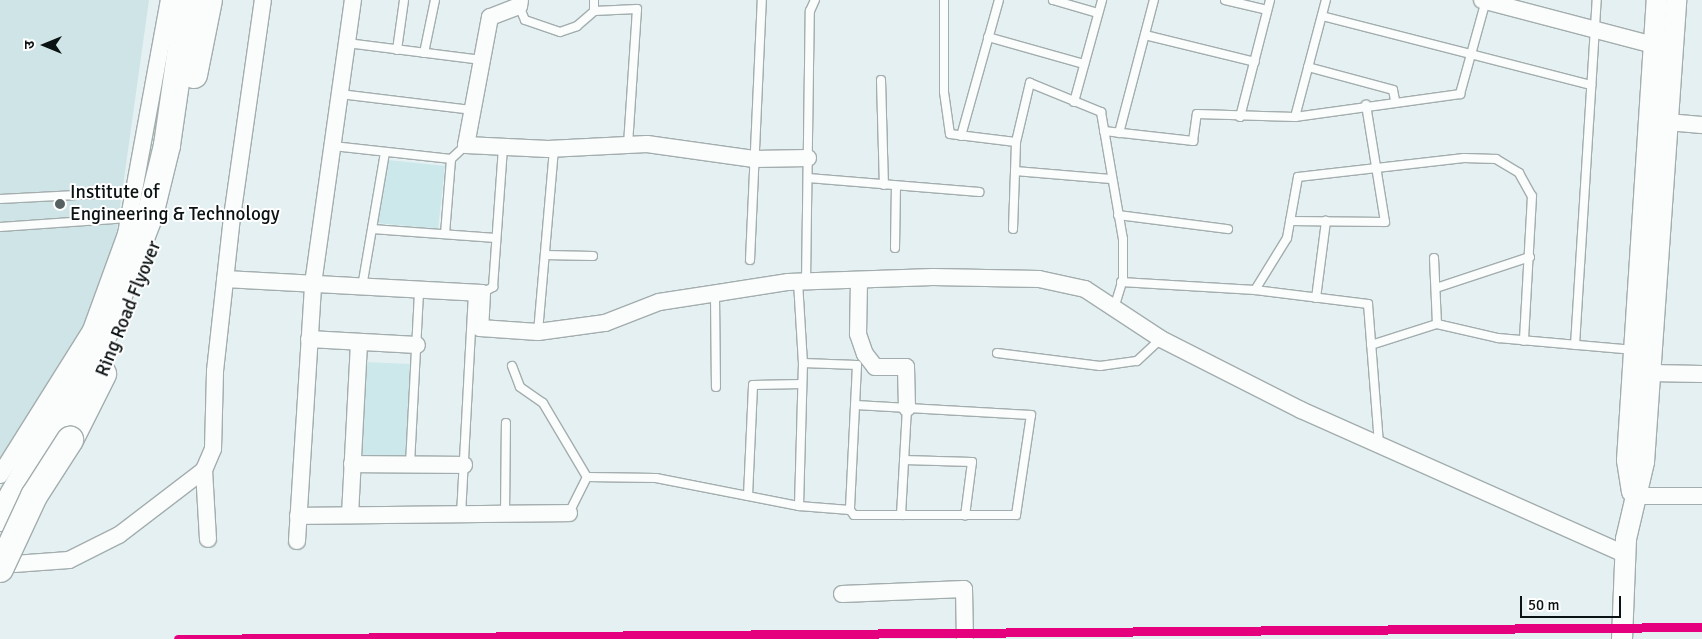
<!DOCTYPE html>
<html>
<head>
<meta charset="utf-8">
<style>
  body { margin:0 }
  #map { position:relative; width:1702px; height:639px; overflow:hidden; background:#e4f0f1; font-family:Signika,"Noto Sans Devanagari",sans-serif }
  div>[style] { position:absolute }
  [style*='--x'] { left:calc(var(--x)*1px); top:calc(var(--y)*1px); width:calc(var(--w)*1px); rotate:calc(var(--a)*1deg) }
  .built>* { inset:0; background:#cfe4e6 }
  .green>* { inset:0; background:#cce8ea }
  .roads { filter:drop-shadow(1px 0 #a4adad) drop-shadow(-1px 0 #a4adad) drop-shadow(0 1px #a4adad) drop-shadow(0 -1px #a4adad) }
  .service>* { height:8px; margin:-4px; padding:0 4px; transform-origin:4px; border-radius:4px; background:#fbfdfd }
  .minor>* { height:16px; margin:-8px; padding:0 8px; transform-origin:8px; border-radius:8px; background:#fbfdfd }
  .tertiary>* { height:20px; margin:-10px; padding:0 10px; transform-origin:10px; border-radius:10px; background:#fbfdfd }
  .trunk>* { height:26px; margin:-13px; padding:0 13px; transform-origin:13px; border-radius:13px; background:#fbfdfd }
  .bridges { filter:drop-shadow(1px 0 #a4adad) drop-shadow(-1px 0 #a4adad) drop-shadow(0 1px #a4adad) drop-shadow(0 -1px #a4adad) }
  .trunk-bridge>* { height:26px; margin:-13px; padding:0 13px; transform-origin:13px; border-radius:13px; background:#fbfdfd }
  .rail-1>* { height:9px; margin:-4.5px; padding:0 4.5px; transform-origin:4.5px; border-radius:4.5px; background:#e5007d }
  .dots>* { width:14px; height:14px; translate:-50% -50%; box-sizing:border-box; border:2px solid #fff; border-radius:50% }
  span { translate:-50% -50%; white-space:nowrap; text-align:center; line-height:1.15; -webkit-text-stroke:4px #fff; paint-order:stroke }
  .poi-label { font-size:19px; color:#0b1213 }
  .left { translate:0 -50%; text-align:left }
  .street-label { font-size:19px; color:#0b1213 }
  .north { position:absolute; left:20px; top:20px; width:50px; height:50px; -webkit-text-stroke:4px #fff; paint-order:stroke; rotate:270deg; font-size:14px; font-weight:700; line-height:20px; text-align:center; color:#0b1213 }
  .north::after { content:''; display:block; margin:auto; width:18px; height:22px; background:#0b1213; clip-path:polygon(50% 0,100% 100%,50% 72%,0 100%) }
  .scale { position:absolute; left:1520px; top:596px; width:101px; height:22px; box-sizing:border-box; border:2px solid #0b1213; border-top:0; padding-left:6px; font-size:15px; line-height:18px; white-space:nowrap; color:#0b1213; -webkit-text-stroke:4px #fff; paint-order:stroke }
</style>
</head>
<body>
<div id="map">
  <div class="built">
    <i style="clip-path:polygon(0 0,149px 0,115px 243px,84px 326px,0 464px)"></i>
  </div>
  <div class="green">
    <i style="clip-path:polygon(388px 160px,445px 166px,438px 229px,377px 223px)"></i>
    <i style="clip-path:polygon(363px 362px,410px 364px,406px 458px,359px 457px)"></i>
  </div>
  <div class="roads">
    <div class="service">
      <i style="--x:944;--y:0;--w:92;--a:90"></i>
      <i style="--x:944;--y:92;--w:42;--a:81.9"></i>
      <i style="--x:950;--y:134;--w:66;--a:6.9"></i>
      <i style="--x:1053;--y:0;--w:47;--a:16.1"></i>
      <i style="--x:1225;--y:0;--w:43;--a:13.4"></i>
      <i style="--x:519;--y:6;--w:15;--a:67"></i>
      <i style="--x:525;--y:20;--w:37;--a:19"></i>
      <i style="--x:560;--y:32;--w:18;--a:-19"></i>
      <i style="--x:577;--y:26;--w:23;--a:-41"></i>
      <i style="--x:594;--y:11;--w:11;--a:-90"></i>
      <i style="--x:594;--y:11;--w:43;--a:-2.7"></i>
      <i style="--x:637;--y:9;--w:136;--a:93.8"></i>
      <i style="--x:1322;--y:16;--w:278;--a:14.4"></i>
      <i style="--x:1145;--y:35;--w:113;--a:13.8"></i>
      <i style="--x:988;--y:37;--w:100;--a:15.7"></i>
      <i style="--x:347;--y:43;--w:136;--a:7.2"></i>
      <i style="--x:397;--y:50;--w:50;--a:-82"></i>
      <i style="--x:424;--y:53;--w:54;--a:-78.3"></i>
      <i style="--x:1308;--y:67;--w:88;--a:15.1"></i>
      <i style="--x:1393;--y:90;--w:10;--a:79"></i>
      <i style="--x:881;--y:80;--w:105;--a:88.4"></i>
      <i style="--x:340;--y:94;--w:134;--a:6.9"></i>
      <i style="--x:1074;--y:102;--w:106;--a:-74.6"></i>
      <i style="--x:1240;--y:117;--w:121;--a:-75.6"></i>
      <i style="--x:1295;--y:117;--w:121;--a:-75.2"></i>
      <i style="--x:1104;--y:131;--w:90;--a:6.4"></i>
      <i style="--x:1193;--y:141;--w:27;--a:-82"></i>
      <i style="--x:1197;--y:114;--w:98;--a:1.8"></i>
      <i style="--x:1295;--y:117;--w:167;--a:-7.9"></i>
      <i style="--x:1460;--y:94;--w:98;--a:-74.5"></i>
      <i style="--x:1119;--y:133;--w:138;--a:-75.3"></i>
      <i style="--x:961;--y:136;--w:141;--a:-74.4"></i>
      <i style="--x:333;--y:146;--w:119;--a:6.3"></i>
      <i style="--x:1015;--y:171;--w:96;--a:4.8"></i>
      <i style="--x:808;--y:178;--w:172;--a:4.7"></i>
      <i style="--x:0;--y:199;--w:134;--a:-3"></i>
      <i style="--x:1118;--y:215;--w:111;--a:7.3"></i>
      <i style="--x:1290;--y:221;--w:95;--a:0.6"></i>
      <i style="--x:1385;--y:222;--w:119;--a:-99.2"></i>
      <i style="--x:0;--y:227;--w:129;--a:-4"></i>
      <i style="--x:372;--y:229;--w:124;--a:4.2"></i>
      <i style="--x:1013;--y:229;--w:87;--a:-88"></i>
      <i style="--x:1016;--y:142;--w:61;--a:-76.7"></i>
      <i style="--x:1030;--y:83;--w:77;--a:22.2"></i>
      <i style="--x:1101;--y:112;--w:129;--a:80.2"></i>
      <i style="--x:1123;--y:239;--w:40;--a:90"></i>
      <i style="--x:1123;--y:279;--w:30;--a:107"></i>
      <i style="--x:445;--y:234;--w:75;--a:-85.4"></i>
      <i style="--x:451;--y:159;--w:21;--a:-43"></i>
      <i style="--x:895;--y:248;--w:62;--a:-89.1"></i>
      <i style="--x:545;--y:255;--w:48;--a:1.2"></i>
      <i style="--x:1434;--y:258;--w:66;--a:87.4"></i>
      <i style="--x:750;--y:260;--w:260;--a:-87.4"></i>
      <i style="--x:798;--y:282;--w:81;--a:86.5"></i>
      <i style="--x:803;--y:363;--w:143;--a:91.6"></i>
      <i style="--x:806;--y:282;--w:271;--a:-89.2"></i>
      <i style="--x:810;--y:11;--w:12;--a:-66"></i>
      <i style="--x:1121;--y:282;--w:134;--a:3.4"></i>
      <i style="--x:1255;--y:290;--w:114;--a:7.1"></i>
      <i style="--x:1368;--y:304;--w:141;--a:85.5"></i>
      <i style="--x:362;--y:287;--w:137;--a:-80.3"></i>
      <i style="--x:1436;--y:288;--w:99;--a:-18.3"></i>
      <i style="--x:1255;--y:290;--w:61;--a:-58.4"></i>
      <i style="--x:1287;--y:238;--w:62;--a:-79.8"></i>
      <i style="--x:1298;--y:177;--w:167;--a:-6.5"></i>
      <i style="--x:1464;--y:158;--w:32;--a:2"></i>
      <i style="--x:1496;--y:159;--w:27;--a:31"></i>
      <i style="--x:1519;--y:173;--w:26;--a:61"></i>
      <i style="--x:1532;--y:196;--w:145;--a:93.2"></i>
      <i style="--x:482;--y:293;--w:13;--a:-29"></i>
      <i style="--x:493;--y:287;--w:140;--a:-85.9"></i>
      <i style="--x:715;--y:295;--w:92;--a:89.4"></i>
      <i style="--x:1316;--y:298;--w:78;--a:-82.6"></i>
      <i style="--x:538;--y:332;--w:184;--a:-85"></i>
      <i style="--x:1371;--y:345;--w:69;--a:-17.7"></i>
      <i style="--x:1437;--y:324;--w:63;--a:12.9"></i>
      <i style="--x:1498;--y:338;--w:137;--a:5"></i>
      <i style="--x:1575;--y:345;--w:346;--a:-86.4"></i>
      <i style="--x:997;--y:353;--w:104;--a:7.2"></i>
      <i style="--x:1100;--y:366;--w:37;--a:-8"></i>
      <i style="--x:1137;--y:361;--w:33;--a:-43"></i>
      <i style="--x:803;--y:363;--w:54;--a:2.1"></i>
      <i style="--x:857;--y:365;--w:145;--a:92.8"></i>
      <i style="--x:512;--y:366;--w:22;--a:69"></i>
      <i style="--x:520;--y:387;--w:28;--a:35"></i>
      <i style="--x:543;--y:403;--w:86;--a:59.3"></i>
      <i style="--x:587;--y:477;--w:40;--a:116.6"></i>
      <i style="--x:904;--y:460;--w:68;--a:1.7"></i>
      <i style="--x:972;--y:462;--w:54;--a:97.4"></i>
      <i style="--x:410;--y:464;--w:174;--a:-87"></i>
      <i style="--x:587;--y:477;--w:69;--a:0.8"></i>
      <i style="--x:656;--y:478;--w:146;--a:11.1"></i>
      <i style="--x:799;--y:506;--w:51;--a:4.5"></i>
      <i style="--x:850;--y:510;--w:6;--a:51"></i>
      <i style="--x:854;--y:515;--w:162;--a:0"></i>
      <i style="--x:1016;--y:515;--w:101;--a:-81.5"></i>
      <i style="--x:1031;--y:415;--w:176;--a:-176.7"></i>
      <i style="--x:748;--y:496;--w:111;--a:-87.4"></i>
      <i style="--x:753;--y:385;--w:49;--a:-1.2"></i>
      <i style="--x:505;--y:514;--w:91;--a:-89.4"></i>
      <i style="--x:461;--y:515;--w:222;--a:-86.9"></i>
      <i style="--x:901;--y:515;--w:107;--a:-86.8"></i>
    </div>
    <div class="minor">
      <i style="--x:520;--y:0;--w:6;--a:99"></i>
      <i style="--x:519;--y:6;--w:31;--a:159"></i>
      <i style="--x:490;--y:17;--w:130;--a:100.6"></i>
      <i style="--x:466;--y:145;--w:82;--a:2.8"></i>
      <i style="--x:548;--y:149;--w:99;--a:-2.9"></i>
      <i style="--x:647;--y:144;--w:108;--a:8"></i>
      <i style="--x:754;--y:159;--w:54;--a:-1.1"></i>
      <i style="--x:1482;--y:0;--w:189;--a:14.7"></i>
      <i style="--x:1667;--y:122;--w:35;--a:5"></i>
      <i style="--x:225;--y:279;--w:257;--a:3.1"></i>
      <i style="--x:482;--y:293;--w:35;--a:93"></i>
      <i style="--x:480;--y:328;--w:58;--a:3.9"></i>
      <i style="--x:538;--y:332;--w:68;--a:-7.7"></i>
      <i style="--x:605;--y:323;--w:58;--a:-21.3"></i>
      <i style="--x:659;--y:302;--w:131;--a:-8.8"></i>
      <i style="--x:788;--y:282;--w:145;--a:-2"></i>
      <i style="--x:933;--y:277;--w:106;--a:1.1"></i>
      <i style="--x:1039;--y:279;--w:47;--a:12.3"></i>
      <i style="--x:1085;--y:289;--w:91;--a:33.3"></i>
      <i style="--x:1161;--y:339;--w:157;--a:26.9"></i>
      <i style="--x:1301;--y:410;--w:355;--a:24"></i>
      <i style="--x:859;--y:282;--w:52;--a:91.1"></i>
      <i style="--x:858;--y:334;--w:21;--a:71"></i>
      <i style="--x:865;--y:354;--w:16;--a:52"></i>
      <i style="--x:875;--y:367;--w:31;--a:0"></i>
      <i style="--x:906;--y:367;--w:41;--a:88.6"></i>
      <i style="--x:309;--y:339;--w:108;--a:3.2"></i>
      <i style="--x:1650;--y:373;--w:52;--a:1.1"></i>
      <i style="--x:352;--y:464;--w:112;--a:0.5"></i>
      <i style="--x:204;--y:470;--w:69;--a:86.7"></i>
      <i style="--x:0;--y:475;--w:171;--a:-57.9"></i>
      <i style="--x:91;--y:330;--w:102;--a:-70"></i>
      <i style="--x:126;--y:234;--w:238;--a:-79.6"></i>
      <i style="--x:1633;--y:496;--w:69;--a:0"></i>
      <i style="--x:350;--y:515;--w:172;--a:-87"></i>
      <i style="--x:298;--y:516;--w:271;--a:-0.6"></i>
      <i style="--x:297;--y:541;--w:257;--a:-86.4"></i>
      <i style="--x:313;--y:284;--w:287;--a:-82"></i>
      <i style="--x:0;--y:558;--w:15;--a:23"></i>
      <i style="--x:14;--y:564;--w:55;--a:-4.2"></i>
      <i style="--x:69;--y:560;--w:56;--a:-26.6"></i>
      <i style="--x:119;--y:535;--w:107;--a:-37.4"></i>
      <i style="--x:204;--y:470;--w:23;--a:-67"></i>
      <i style="--x:213;--y:449;--w:78;--a:-88.5"></i>
      <i style="--x:215;--y:371;--w:155;--a:-83.7"></i>
      <i style="--x:232;--y:217;--w:219;--a:-81.9"></i>
      <i style="--x:842;--y:594;--w:122;--a:-2.3"></i>
      <i style="--x:964;--y:589;--w:50;--a:88.9"></i>
    </div>
    <div class="tertiary">
      <i style="--x:1632;--y:492;--w:32;--a:-99"></i>
      <i style="--x:1627;--y:460;--w:461;--a:-86.3"></i>
      <i style="--x:1622;--y:639;--w:100;--a:-87.7"></i>
      <i style="--x:1626;--y:539;--w:79;--a:-76.8"></i>
      <i style="--x:1644;--y:462;--w:463;--a:-86"></i>
    </div>
    <div class="trunk">
      <i style="--x:194;--y:75;--w:76;--a:-78.7"></i>
      <i style="--x:70;--y:440;--w:74;--a:-63.4"></i>
      <i style="--x:0;--y:518;--w:211;--a:-60.5"></i>
      <i style="--x:104;--y:334;--w:128;--a:-68.9"></i>
      <i style="--x:150;--y:215;--w:72;--a:-76.3"></i>
      <i style="--x:167;--y:145;--w:147;--a:-81.8"></i>
    </div>
  </div>
  <div class="bridges">
    <div class="trunk-bridge">
      <i style="--x:0;--y:569;--w:81;--a:-65"></i>
      <i style="--x:34;--y:496;--w:67;--a:-57.3"></i>
    </div>
  </div>
  <div class="rail-1">
    <i style="--x:178;--y:639;--w:1524;--a:-0.45"></i>
  </div>
  <div class="dots">
    <i style="left:60px;top:204px;background:#576061"></i>
  </div>
  <div class="poi-label">
    <span class="left" style="left:70px;top:204px">Institute of<br>Engineering &amp; Technology</span>
  </div>
  <div class="street-label">
    <span style="left:129px;top:309px;rotate:-68deg">Ring Road Flyover</span>
  </div>
  <div class="north">उ</div>
  <div class="scale">50 m</div>
</div>
</body>
</html>
